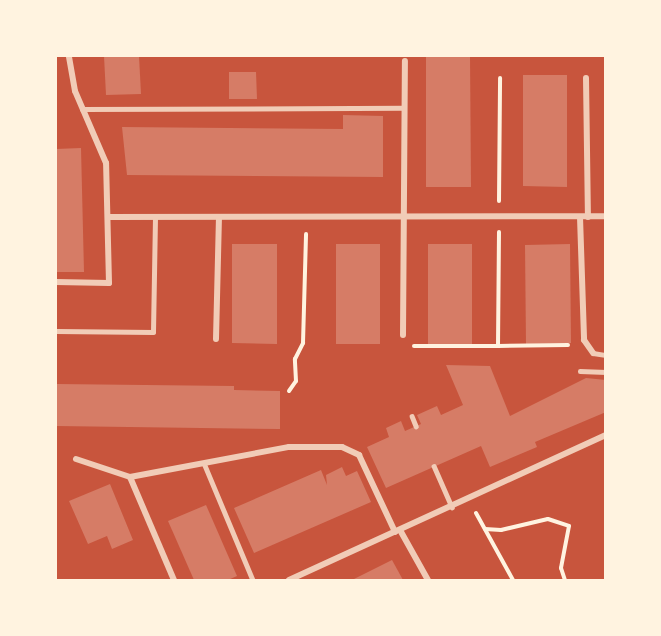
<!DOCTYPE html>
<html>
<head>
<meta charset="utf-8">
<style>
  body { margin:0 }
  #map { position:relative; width:661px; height:636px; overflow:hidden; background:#c8553d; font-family:"Space Grotesk",sans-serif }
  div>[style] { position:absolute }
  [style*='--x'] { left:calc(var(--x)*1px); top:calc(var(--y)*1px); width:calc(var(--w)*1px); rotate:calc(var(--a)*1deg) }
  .building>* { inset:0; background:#d67c66 }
  .path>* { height:4px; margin:-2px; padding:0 2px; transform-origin:2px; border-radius:2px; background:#fff3e0 }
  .service>* { height:4.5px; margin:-2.25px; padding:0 2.25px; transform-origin:2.25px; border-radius:2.25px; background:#f1ccb7 }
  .minor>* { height:6px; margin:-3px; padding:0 3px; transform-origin:3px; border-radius:3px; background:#f1ccb7 }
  span { translate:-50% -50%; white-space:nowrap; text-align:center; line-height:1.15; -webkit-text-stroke:4.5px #fff3e0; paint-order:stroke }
  .frame { position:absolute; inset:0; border:57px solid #fff3e0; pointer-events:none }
</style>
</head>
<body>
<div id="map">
  <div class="building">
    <i style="clip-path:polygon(104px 56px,139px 56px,141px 94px,106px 95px)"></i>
    <i style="clip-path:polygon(426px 56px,470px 56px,471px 187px,426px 187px)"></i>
    <i style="clip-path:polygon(229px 72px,256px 72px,257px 99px,229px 99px)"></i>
    <i style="clip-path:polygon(523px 75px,567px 75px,567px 187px,523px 186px)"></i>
    <i style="clip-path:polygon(343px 115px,383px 116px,383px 177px,127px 175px,122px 127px,343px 129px)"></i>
    <i style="clip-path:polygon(81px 148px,84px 272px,56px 272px,56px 149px)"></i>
    <i style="clip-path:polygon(232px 244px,277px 244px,277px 344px,232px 343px)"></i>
    <i style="clip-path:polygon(336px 244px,380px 244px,380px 344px,336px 344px)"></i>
    <i style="clip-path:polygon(428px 244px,472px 244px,472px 345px,428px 345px)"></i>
    <i style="clip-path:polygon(570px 244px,571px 343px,526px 344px,525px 245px)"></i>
    <i style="clip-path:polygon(446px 365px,490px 366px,510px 416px,586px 378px,606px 380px,606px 412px,535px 442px,537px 447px,490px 467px,481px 446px,386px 488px,367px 447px,389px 437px,386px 428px,401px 421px,405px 431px,421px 424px,417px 415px,437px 406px,441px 415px,463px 405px)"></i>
    <i style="clip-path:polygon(56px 384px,234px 386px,234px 390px,280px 391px,280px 429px,56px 426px)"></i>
    <i style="clip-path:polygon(342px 467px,346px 476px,357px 471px,371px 502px,254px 553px,234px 508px,321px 470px,327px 485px,326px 475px)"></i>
    <i style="clip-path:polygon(110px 484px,133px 540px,112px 549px,107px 536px,88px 544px,69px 501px)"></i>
    <i style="clip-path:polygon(206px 505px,237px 576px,228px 580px,194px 580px,168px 521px)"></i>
    <i style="clip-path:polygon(392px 560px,403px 580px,352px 580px)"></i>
  </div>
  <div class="path">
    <i style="--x:499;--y:201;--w:123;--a:-89.5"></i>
    <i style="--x:499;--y:232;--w:114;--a:90.5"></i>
    <i style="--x:498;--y:346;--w:70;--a:-0.8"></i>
    <i style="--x:414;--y:346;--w:84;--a:0"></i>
    <i style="--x:289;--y:391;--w:12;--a:-55"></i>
    <i style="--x:296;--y:381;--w:22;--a:-93"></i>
    <i style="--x:295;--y:359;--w:18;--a:-63"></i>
    <i style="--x:303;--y:343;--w:109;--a:-88.4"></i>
    <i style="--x:476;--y:513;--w:77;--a:61.1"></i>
    <i style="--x:485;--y:529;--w:16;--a:4"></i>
    <i style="--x:501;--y:530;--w:48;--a:-13.2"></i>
    <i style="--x:548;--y:519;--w:22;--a:18"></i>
    <i style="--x:569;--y:526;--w:43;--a:100.8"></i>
    <i style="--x:561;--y:568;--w:13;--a:72"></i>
  </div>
  <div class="service">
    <i style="--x:82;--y:109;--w:322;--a:-0.2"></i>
    <i style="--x:56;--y:331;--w:97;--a:0.6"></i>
    <i style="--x:153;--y:332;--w:114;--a:-89"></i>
    <i style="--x:593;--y:353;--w:13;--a:9"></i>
    <i style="--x:580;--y:371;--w:26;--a:2"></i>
    <i style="--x:412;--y:416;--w:11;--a:68"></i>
    <i style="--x:204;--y:463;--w:127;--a:67.3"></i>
    <i style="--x:434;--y:466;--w:45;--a:66.3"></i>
  </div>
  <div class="minor">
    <i style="--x:586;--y:78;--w:139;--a:89.2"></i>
    <i style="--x:108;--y:217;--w:498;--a:-0.1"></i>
    <i style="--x:580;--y:217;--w:123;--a:88.1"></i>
    <i style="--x:584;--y:340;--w:16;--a:55"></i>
    <i style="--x:56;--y:282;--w:53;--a:1.1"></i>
    <i style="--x:109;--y:283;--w:120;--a:-91.4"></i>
    <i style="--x:106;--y:163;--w:78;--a:-113.3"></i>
    <i style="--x:75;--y:91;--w:36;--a:-100"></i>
    <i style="--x:403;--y:335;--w:274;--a:-89.6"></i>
    <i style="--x:216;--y:339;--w:121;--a:-88.6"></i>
    <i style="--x:76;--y:459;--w:57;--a:18.4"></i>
    <i style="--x:130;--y:477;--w:162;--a:-10.7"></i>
    <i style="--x:289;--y:447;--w:53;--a:0"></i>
    <i style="--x:342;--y:447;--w:19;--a:25"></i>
    <i style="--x:359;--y:455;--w:85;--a:64.9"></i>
    <i style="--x:130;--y:477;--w:112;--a:66.9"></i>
    <i style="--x:400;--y:530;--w:57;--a:60.8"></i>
    <i style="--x:289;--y:580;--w:349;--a:-24.6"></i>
  </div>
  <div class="frame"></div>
</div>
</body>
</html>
